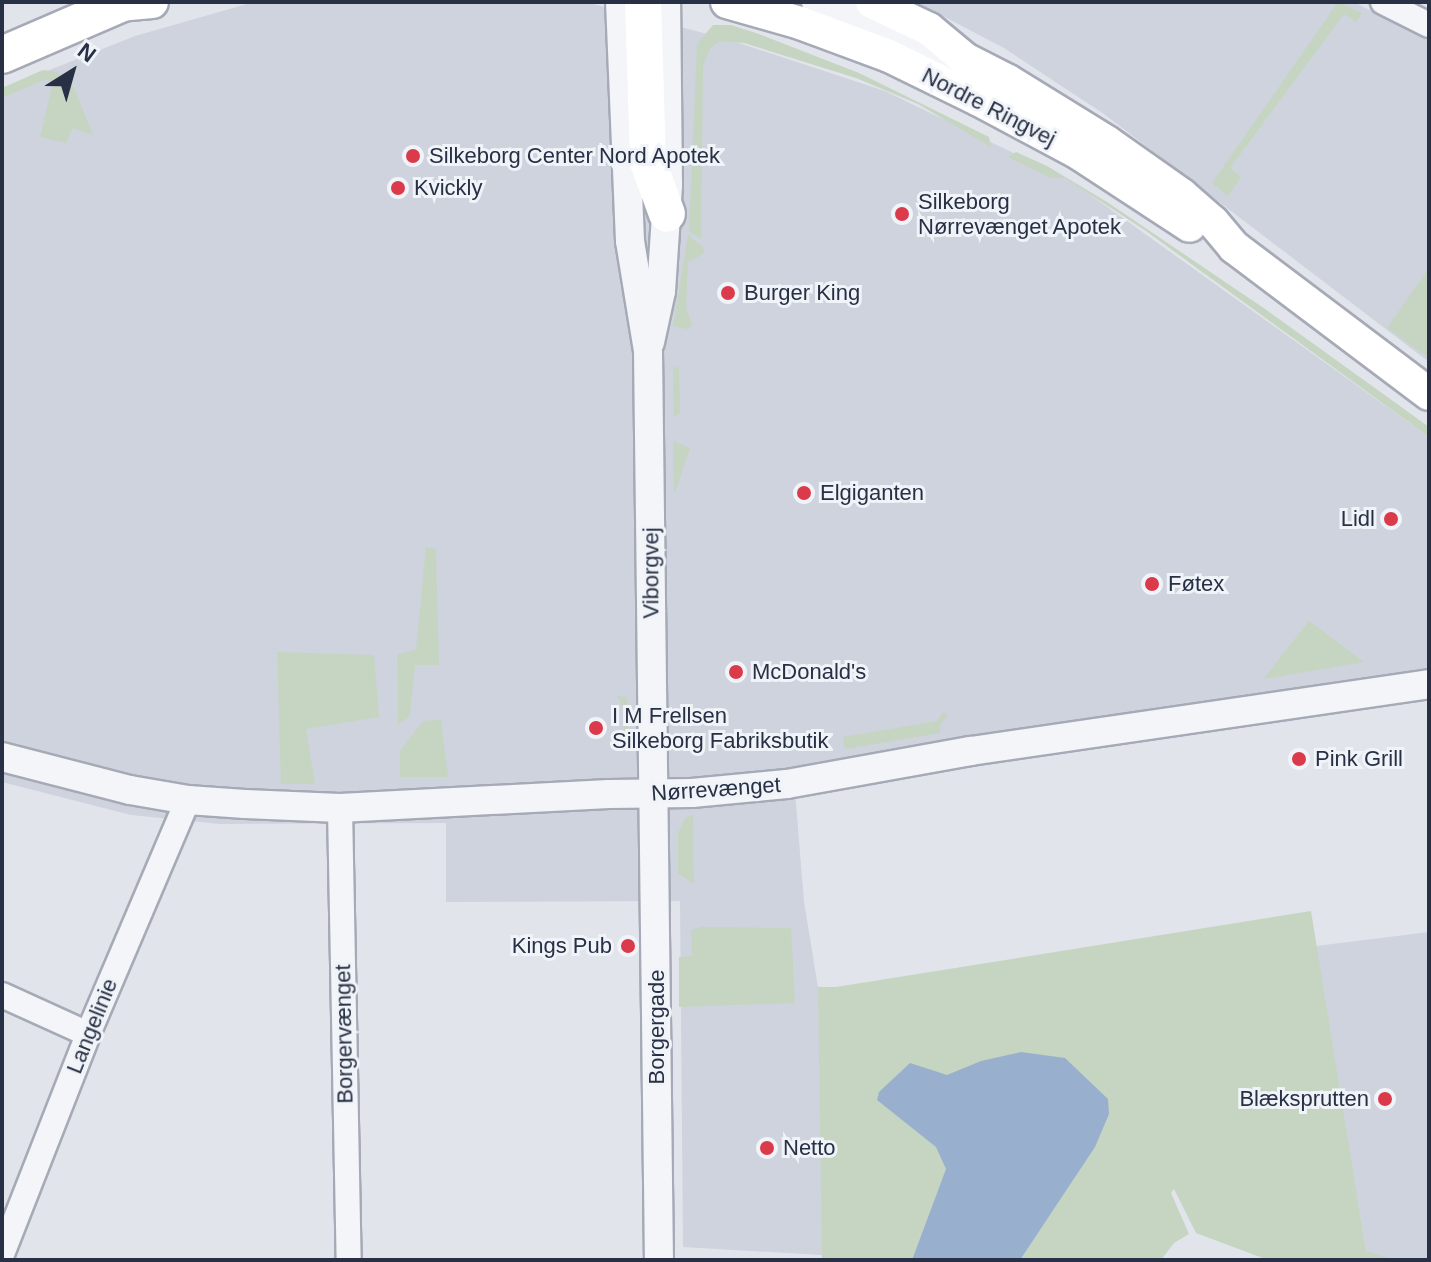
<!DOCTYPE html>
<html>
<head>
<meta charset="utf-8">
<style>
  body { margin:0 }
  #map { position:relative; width:1431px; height:1262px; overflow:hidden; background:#e1e4eb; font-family:Helvetica,sans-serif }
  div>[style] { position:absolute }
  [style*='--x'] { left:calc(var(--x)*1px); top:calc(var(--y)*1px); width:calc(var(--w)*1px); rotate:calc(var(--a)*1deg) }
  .built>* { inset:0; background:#ced3dd }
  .green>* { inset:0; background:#c5d5c1 }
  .water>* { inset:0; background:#98b0ce }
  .roads { filter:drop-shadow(2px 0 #a5aab6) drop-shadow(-2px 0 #a5aab6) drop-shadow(0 2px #a5aab6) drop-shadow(0 -2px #a5aab6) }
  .minor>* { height:24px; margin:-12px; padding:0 12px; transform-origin:12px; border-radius:12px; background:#f4f5f9 }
  .tertiary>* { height:28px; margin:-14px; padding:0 14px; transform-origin:14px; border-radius:14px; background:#f4f5f9 }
  .secondary>* { height:32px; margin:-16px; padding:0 16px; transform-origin:16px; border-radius:16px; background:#fff }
  .primary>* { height:36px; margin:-18px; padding:0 18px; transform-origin:18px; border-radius:18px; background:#fff }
  .dots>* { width:22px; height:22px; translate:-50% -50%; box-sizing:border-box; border:4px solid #f0f3f8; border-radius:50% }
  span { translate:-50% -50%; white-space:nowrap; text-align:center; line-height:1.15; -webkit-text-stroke:6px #f0f3f8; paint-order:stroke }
  .street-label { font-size:22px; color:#273044 }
  .poi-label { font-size:22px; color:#273044 }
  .left { translate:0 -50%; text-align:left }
  .right { translate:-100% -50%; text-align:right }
  .frame { position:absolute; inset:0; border:4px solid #273044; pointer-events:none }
  .north { position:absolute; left:32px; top:32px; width:80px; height:80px; -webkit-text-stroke:6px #f0f3f8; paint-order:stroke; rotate:37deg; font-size:22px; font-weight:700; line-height:32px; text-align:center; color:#273044 }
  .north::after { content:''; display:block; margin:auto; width:28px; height:36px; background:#273044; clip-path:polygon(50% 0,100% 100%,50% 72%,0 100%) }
</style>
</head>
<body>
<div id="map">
  <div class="built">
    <i style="clip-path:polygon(254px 2px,586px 2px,730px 40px,885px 91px,1071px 181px,1429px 437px,1429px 699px,795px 791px,804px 902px,818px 987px,837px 1256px,683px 1247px,680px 901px,446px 902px,446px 823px,220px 824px,131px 815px,2px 782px,2px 89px,135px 36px)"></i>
    <i style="clip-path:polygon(916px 2px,1354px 2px,1429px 41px,1429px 362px,1104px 114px,1004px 48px)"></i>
    <i style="clip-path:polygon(1429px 932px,1429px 1260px,1396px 1260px,1366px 1252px,1316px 946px)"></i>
  </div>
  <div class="green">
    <i style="clip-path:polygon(1338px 2px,1362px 13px,1356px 22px,1344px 14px,1230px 168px,1241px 177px,1228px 196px,1212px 183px)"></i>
    <i style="clip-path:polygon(713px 25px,731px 25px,759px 34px,859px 73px,989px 137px,991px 147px,918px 104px,856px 78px,744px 43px,720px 41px,710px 49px,703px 66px,701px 239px,689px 231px,697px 44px)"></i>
    <i style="clip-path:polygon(43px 70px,57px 72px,74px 88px,93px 135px,73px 128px,66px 143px,40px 137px,53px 82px,46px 79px,2px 98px,2px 88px)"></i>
    <i style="clip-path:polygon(1016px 152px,1047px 166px,1107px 202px,1268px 311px,1429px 427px,1429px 437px,1146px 231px,1065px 178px,1051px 178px,1008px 157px)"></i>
    <i style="clip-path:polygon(688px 235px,703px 247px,705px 253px,688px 262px,686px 308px,692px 324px,688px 329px,673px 326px)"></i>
    <i style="clip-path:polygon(1429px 268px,1429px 358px,1387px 328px)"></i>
    <i style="clip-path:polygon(679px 367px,680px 412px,674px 417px,673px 368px)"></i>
    <i style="clip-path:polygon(673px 441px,690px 448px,675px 492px,674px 491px)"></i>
    <i style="clip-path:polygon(426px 547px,436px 549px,439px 665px,415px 665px,410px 716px,398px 725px,397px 654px,416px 650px)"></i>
    <i style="clip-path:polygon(1309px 621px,1364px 662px,1264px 679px,1273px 667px)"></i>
    <i style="clip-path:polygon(277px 652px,374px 655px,379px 717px,306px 729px,315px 784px,281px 784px)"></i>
    <i style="clip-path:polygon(617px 696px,627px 697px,628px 744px,624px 742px,623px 708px)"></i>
    <i style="clip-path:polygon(943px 712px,948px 716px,940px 725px,940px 733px,845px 749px,843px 737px,937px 721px)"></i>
    <i style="clip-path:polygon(441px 720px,448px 777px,400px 777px,400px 751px,423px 721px)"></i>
    <i style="clip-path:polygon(693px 815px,693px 824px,694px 884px,678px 873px,678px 833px,685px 818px)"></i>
    <i style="clip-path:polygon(1311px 911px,1366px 1251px,1396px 1260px,1268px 1260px,1196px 1233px,1174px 1189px,1171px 1193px,1189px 1234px,1174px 1243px,1161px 1260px,822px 1260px,818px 987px,836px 987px)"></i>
    <i style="clip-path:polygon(701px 927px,791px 928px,795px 1003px,679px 1007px,679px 957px,692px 956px,691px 930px)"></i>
  </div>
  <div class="water">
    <i style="clip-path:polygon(1021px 1052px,1065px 1058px,1108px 1099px,1109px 1114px,1095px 1147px,1020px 1260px,912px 1260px,946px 1169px,936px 1147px,877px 1100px,879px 1092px,910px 1063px,947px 1075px,981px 1061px)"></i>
  </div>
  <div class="roads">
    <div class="minor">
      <i style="--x:1383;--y:2;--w:51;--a:26.6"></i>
      <i style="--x:340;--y:808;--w:452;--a:88.9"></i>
      <i style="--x:2;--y:995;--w:94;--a:24.4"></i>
      <i style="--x:2;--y:1254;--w:236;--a:-68.6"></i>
      <i style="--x:88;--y:1034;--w:254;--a:-66.9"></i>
    </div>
    <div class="tertiary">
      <i style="--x:620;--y:2;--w:239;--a:87.6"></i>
      <i style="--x:630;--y:241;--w:111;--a:80.7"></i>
      <i style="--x:648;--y:351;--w:909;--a:89.31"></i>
      <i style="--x:816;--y:2;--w:115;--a:23"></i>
      <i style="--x:922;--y:47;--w:41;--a:15.8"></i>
      <i style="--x:650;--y:342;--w:52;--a:-77.8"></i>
      <i style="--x:661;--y:291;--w:106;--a:-86.2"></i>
      <i style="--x:668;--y:185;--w:183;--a:-90.6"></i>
      <i style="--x:2;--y:757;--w:132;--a:14.5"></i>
      <i style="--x:130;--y:790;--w:59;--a:9.8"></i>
      <i style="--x:188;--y:800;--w:57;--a:4"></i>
      <i style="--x:245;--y:804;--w:95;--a:2.4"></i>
      <i style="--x:340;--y:808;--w:269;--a:-3"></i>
      <i style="--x:609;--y:794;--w:83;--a:-0.7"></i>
      <i style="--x:692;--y:793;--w:95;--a:-5.4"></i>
      <i style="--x:787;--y:784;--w:187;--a:-10.2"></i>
      <i style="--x:971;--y:751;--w:463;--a:-8.3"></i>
    </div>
    <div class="secondary">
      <i style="--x:727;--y:2;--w:76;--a:16"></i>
      <i style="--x:800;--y:23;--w:95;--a:20.3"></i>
      <i style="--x:889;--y:56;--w:100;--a:26.1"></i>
      <i style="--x:979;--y:100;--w:115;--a:28.1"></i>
      <i style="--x:1080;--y:154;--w:131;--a:33.2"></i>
      <i style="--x:872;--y:2;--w:63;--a:25.3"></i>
      <i style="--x:929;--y:29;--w:47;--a:39.8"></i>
      <i style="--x:965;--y:59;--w:48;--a:27.1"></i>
      <i style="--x:1008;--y:81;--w:116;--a:31.6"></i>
      <i style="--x:1107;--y:142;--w:92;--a:35.2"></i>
      <i style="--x:1182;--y:195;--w:41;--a:41.1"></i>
      <i style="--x:1213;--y:222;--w:33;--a:50"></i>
      <i style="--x:1234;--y:247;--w:244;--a:37"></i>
      <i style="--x:119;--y:5;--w:33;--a:-5"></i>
    </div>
    <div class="primary">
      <i style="--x:643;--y:2;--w:160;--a:88.2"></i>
      <i style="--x:648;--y:162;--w:55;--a:69.9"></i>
      <i style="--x:2;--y:55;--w:134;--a:-23.3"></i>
    </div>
  </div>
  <div class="dots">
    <i style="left:413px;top:156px;background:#db3a4b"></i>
    <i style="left:398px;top:188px;background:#db3a4b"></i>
    <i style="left:902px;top:214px;background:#db3a4b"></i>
    <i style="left:728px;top:293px;background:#db3a4b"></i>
    <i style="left:804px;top:493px;background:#db3a4b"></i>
    <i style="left:1391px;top:519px;background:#db3a4b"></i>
    <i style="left:1152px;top:584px;background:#db3a4b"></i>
    <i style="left:736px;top:672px;background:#db3a4b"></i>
    <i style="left:596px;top:728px;background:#db3a4b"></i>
    <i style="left:1299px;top:759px;background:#db3a4b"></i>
    <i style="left:628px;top:946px;background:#db3a4b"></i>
    <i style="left:1385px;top:1099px;background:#db3a4b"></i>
    <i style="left:767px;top:1148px;background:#db3a4b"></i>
  </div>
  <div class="street-label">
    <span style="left:989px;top:107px;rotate:27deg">Nordre Ringvej</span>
    <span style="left:651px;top:573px;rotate:-90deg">Viborgvej</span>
    <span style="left:716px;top:789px;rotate:-4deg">Nørrevænget</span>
    <span style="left:92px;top:1026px;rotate:-68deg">Langelinie</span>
    <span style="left:657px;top:1027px;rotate:-90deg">Borgergade</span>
    <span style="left:344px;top:1034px;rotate:-91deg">Borgervænget</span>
  </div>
  <div class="poi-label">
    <span class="left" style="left:429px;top:156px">Silkeborg Center Nord Apotek</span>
    <span class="left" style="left:414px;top:188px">Kvickly</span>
    <span class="left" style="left:918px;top:214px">Silkeborg<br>Nørrevænget Apotek</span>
    <span class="left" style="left:744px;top:293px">Burger King</span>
    <span class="left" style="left:820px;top:493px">Elgiganten</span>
    <span class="right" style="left:1375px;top:519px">Lidl</span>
    <span class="left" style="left:1168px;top:584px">Føtex</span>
    <span class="left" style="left:752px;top:672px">McDonald's</span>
    <span class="left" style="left:612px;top:728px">I M Frellsen<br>Silkeborg Fabriksbutik</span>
    <span class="left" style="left:1315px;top:759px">Pink Grill</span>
    <span class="right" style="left:612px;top:946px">Kings Pub</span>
    <span class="right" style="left:1369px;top:1099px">Blæksprutten</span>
    <span class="left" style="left:783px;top:1148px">Netto</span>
  </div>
  <div class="frame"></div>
  <div class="north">N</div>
</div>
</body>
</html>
